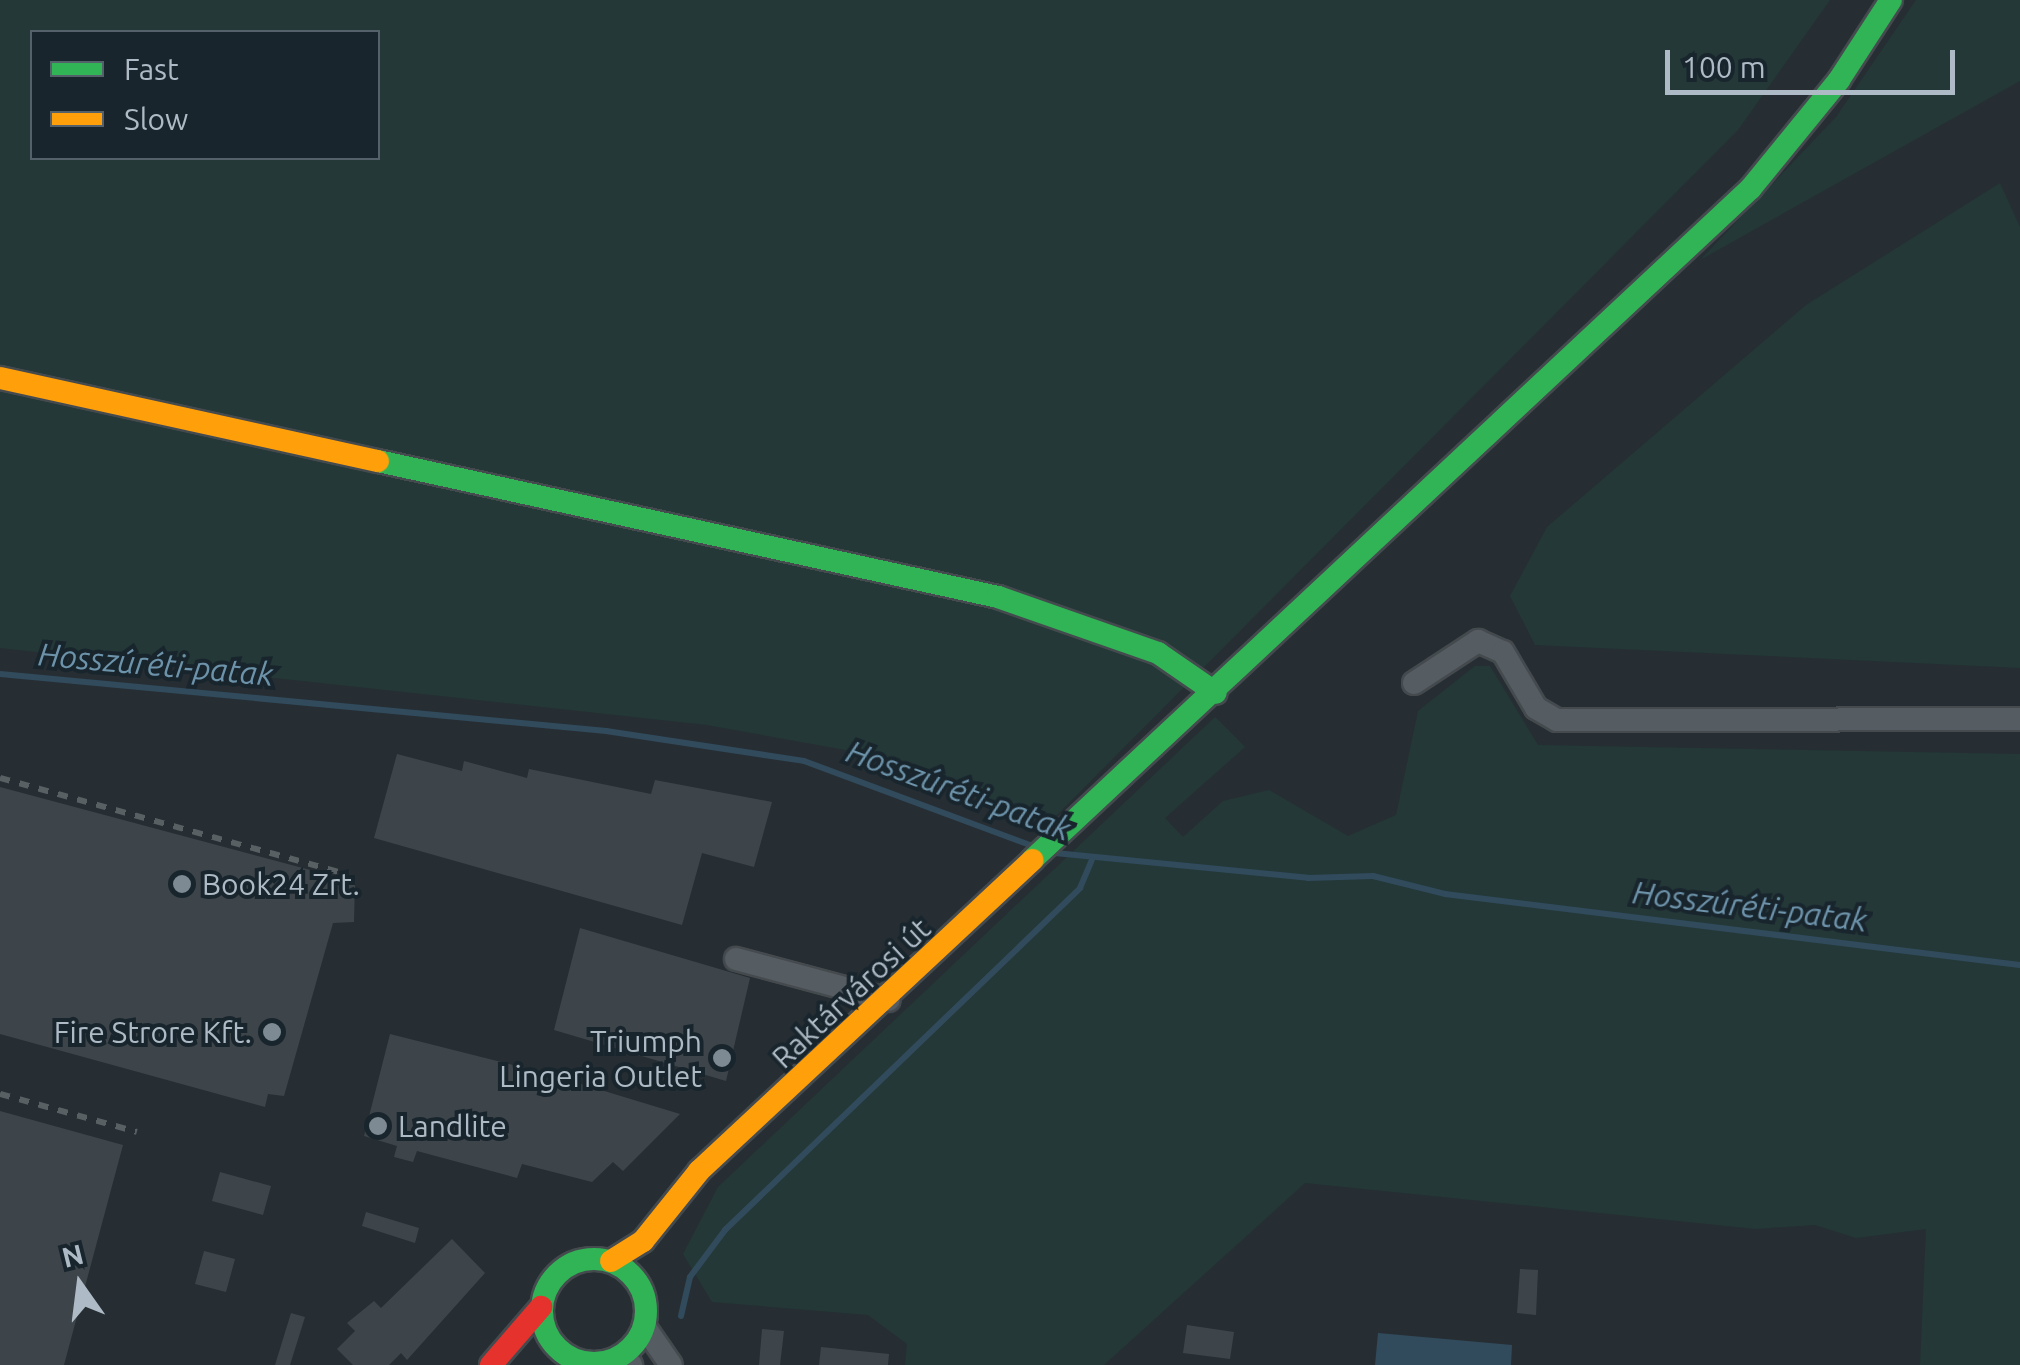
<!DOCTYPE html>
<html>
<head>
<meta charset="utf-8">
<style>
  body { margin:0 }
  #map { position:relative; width:2020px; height:1365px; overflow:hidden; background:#262e33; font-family:Ubuntu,sans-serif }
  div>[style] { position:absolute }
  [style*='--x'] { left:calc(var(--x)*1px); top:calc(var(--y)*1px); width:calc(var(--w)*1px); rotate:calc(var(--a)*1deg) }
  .green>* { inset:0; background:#233837 }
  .water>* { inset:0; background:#314b5d }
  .stream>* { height:6px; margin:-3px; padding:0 3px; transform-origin:3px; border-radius:3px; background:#314b5d }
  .building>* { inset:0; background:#3e454a }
  .roads { filter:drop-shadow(2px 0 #444a4e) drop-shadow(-2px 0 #444a4e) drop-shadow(0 2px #444a4e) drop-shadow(0 -2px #444a4e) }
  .street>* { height:22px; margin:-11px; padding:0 11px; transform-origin:11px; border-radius:11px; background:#555c62 }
  .fast>* { height:22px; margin:-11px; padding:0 11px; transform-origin:11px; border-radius:11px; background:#30b455 }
  .fast>.ring { margin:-11px; padding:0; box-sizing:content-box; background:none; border:22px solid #30b455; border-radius:50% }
  .slow>* { height:22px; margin:-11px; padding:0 11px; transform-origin:11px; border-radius:11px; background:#ff9f0a }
  .jam>* { height:22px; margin:-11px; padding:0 11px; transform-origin:11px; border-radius:11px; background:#e5322d }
  .rail>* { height:6px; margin-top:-3px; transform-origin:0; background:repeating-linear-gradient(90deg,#596064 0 10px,transparent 0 20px) }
  .dots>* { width:28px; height:28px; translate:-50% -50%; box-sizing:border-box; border:5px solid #19252d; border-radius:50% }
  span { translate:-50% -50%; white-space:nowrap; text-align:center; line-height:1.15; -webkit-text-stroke:8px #19252d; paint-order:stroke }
  .poi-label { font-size:30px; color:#aebbc6 }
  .left { translate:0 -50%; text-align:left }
  .right { translate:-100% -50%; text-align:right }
  .street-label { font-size:30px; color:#aebbc6 }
  .water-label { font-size:32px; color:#6d93aa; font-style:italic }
  .legend { position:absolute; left:30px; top:30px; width:350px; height:130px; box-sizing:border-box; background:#19252d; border:2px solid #55616a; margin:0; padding:12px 18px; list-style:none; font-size:30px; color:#aebbc6 }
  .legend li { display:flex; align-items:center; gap:20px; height:50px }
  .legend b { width:50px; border:2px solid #55616a }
  .north { position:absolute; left:30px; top:1235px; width:100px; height:100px; -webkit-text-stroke:8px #19252d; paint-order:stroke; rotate:346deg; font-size:28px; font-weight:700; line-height:40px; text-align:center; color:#aebbc6 }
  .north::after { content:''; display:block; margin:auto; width:35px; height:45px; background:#aebbc6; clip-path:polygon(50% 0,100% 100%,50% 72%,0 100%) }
  .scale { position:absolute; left:1665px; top:50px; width:290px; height:45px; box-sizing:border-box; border:5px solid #aebbc6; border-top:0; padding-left:12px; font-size:30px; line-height:35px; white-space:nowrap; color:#aebbc6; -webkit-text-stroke:8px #19252d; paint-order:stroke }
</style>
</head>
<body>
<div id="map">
  <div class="green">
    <i style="clip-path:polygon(evenodd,0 0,1830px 0,1738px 130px,1047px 825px,879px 756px,707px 725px,0 648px,0 0,32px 32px,378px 32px,378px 158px,32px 158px,32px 32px)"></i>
    <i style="clip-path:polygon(1916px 0,2020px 0,2020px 81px,1700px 260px,1836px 117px)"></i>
    <i style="clip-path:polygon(2000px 183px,2020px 227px,2020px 668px,1535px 645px,1510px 596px,1547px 527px,1806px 305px)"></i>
    <i style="clip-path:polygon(1475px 666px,1490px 666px,1538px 745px,2020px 754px,2020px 1365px,1920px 1365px,1926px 1229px,1856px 1238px,1815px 1225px,1756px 1229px,1305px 1183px,1104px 1365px,905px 1365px,907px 1344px,868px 1315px,712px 1302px,683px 1254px,718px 1187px,1215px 717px,1245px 747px,1165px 818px,1183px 837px,1223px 801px,1269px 790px,1348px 836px,1396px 815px,1418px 711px)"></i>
  </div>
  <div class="water">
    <i style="clip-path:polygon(1378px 1333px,1512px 1345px,1511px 1365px,1375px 1365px)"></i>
  </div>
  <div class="stream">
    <i style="--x:0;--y:674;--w:609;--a:5.37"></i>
    <i style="--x:606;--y:731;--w:200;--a:8.6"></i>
    <i style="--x:804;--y:761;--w:244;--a:20.4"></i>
    <i style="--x:1055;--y:853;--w:254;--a:5.6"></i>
    <i style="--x:1308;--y:878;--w:65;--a:-1.8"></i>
    <i style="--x:1373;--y:876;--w:74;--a:14"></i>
    <i style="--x:1445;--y:894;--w:579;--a:7.04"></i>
    <i style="--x:681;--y:1316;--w:40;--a:-77"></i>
    <i style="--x:690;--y:1277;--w:59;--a:-53.3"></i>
    <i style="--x:725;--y:1230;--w:493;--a:-43.9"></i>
    <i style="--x:1080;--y:888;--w:30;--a:-67"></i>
  </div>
  <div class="building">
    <i style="clip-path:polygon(397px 754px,462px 771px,464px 761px,527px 778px,529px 769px,651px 794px,655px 780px,772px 802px,754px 867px,702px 853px,682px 925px,374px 838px)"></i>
    <i style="clip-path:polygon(0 787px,355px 882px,354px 922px,333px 923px,284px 1096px,268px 1094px,265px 1107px,0 1034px)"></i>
    <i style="clip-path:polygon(580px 928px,750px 978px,726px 1081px,554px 1030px)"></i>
    <i style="clip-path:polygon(390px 1034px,545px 1073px,680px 1114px,623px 1171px,613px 1162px,592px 1182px,522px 1164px,517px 1178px,417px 1151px,413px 1162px,394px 1157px,397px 1146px,364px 1136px)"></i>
    <i style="clip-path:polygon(0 1111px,123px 1145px,64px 1365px,0 1365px)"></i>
    <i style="clip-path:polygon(220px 1172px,271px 1186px,263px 1215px,212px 1201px)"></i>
    <i style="clip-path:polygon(366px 1212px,419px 1228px,415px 1243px,362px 1226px)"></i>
    <i style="clip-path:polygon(452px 1239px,485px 1273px,407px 1360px,401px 1353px,389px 1365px,353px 1365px,337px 1349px,355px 1331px,347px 1323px,374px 1301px,381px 1308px)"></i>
    <i style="clip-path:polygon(204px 1251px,235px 1259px,226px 1292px,195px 1284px)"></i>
    <i style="clip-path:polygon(1520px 1269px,1538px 1270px,1536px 1315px,1517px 1313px)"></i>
    <i style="clip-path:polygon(291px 1313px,305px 1317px,290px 1365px,275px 1365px)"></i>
    <i style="clip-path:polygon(1187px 1325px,1234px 1332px,1230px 1359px,1183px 1353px)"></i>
    <i style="clip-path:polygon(762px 1329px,784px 1331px,780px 1365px,759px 1365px)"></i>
    <i style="clip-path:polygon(821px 1347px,889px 1354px,888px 1365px,819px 1365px)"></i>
  </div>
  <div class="roads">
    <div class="street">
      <i style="--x:1414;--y:683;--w:77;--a:-33.3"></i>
      <i style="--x:1478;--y:641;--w:27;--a:24"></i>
      <i style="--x:1503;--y:652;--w:65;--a:59.5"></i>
      <i style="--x:1536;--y:708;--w:24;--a:30"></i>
      <i style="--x:1557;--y:720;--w:463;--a:-0.1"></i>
      <i style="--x:736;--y:959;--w:158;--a:15"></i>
      <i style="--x:644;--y:1326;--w:47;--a:55.3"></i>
      <i style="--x:612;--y:1360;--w:20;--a:15"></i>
    </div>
    <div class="fast">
      <i style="--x:378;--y:461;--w:635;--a:12.37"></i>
      <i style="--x:998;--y:597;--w:170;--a:19.3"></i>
      <i style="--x:1158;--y:653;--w:70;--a:34.6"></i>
      <i style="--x:1032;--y:860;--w:984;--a:-43.06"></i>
      <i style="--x:1751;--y:188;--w:139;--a:-50.8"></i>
      <i style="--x:1839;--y:80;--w:95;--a:-57"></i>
      <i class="ring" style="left:542px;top:1259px;width:82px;height:82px"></i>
    </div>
    <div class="slow">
      <i style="--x:0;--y:378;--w:387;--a:12.4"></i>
      <i style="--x:611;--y:1261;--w:38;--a:-32"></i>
      <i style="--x:643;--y:1241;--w:90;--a:-51.3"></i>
      <i style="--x:699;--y:1171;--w:456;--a:-43"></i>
    </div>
    <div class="jam">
      <i style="--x:491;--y:1365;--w:77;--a:-49.2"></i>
    </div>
  </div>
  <div class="rail">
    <i style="--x:0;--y:778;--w:351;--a:15.5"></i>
    <i style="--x:0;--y:1094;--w:142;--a:15.5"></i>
  </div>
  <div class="dots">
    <i style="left:182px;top:884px;background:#7e8a93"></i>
    <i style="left:272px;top:1032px;background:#7e8a93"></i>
    <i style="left:722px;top:1058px;background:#7e8a93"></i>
    <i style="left:378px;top:1126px;background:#7e8a93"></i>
  </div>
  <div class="poi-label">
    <span class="left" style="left:202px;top:884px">Book24 Zrt.</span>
    <span class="right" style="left:252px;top:1032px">Fire Strore Kft.</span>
    <span class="right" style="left:702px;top:1058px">Triumph<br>Lingeria Outlet</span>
    <span class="left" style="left:398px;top:1126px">Landlite</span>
  </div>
  <div class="street-label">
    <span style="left:851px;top:993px;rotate:-43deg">Raktárvárosi út</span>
  </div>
  <div class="water-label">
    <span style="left:156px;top:664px;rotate:5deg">Hosszúréti-patak</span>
    <span style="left:959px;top:790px;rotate:20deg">Hosszúréti-patak</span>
    <span style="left:1750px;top:906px;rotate:7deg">Hosszúréti-patak</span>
  </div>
  <ul class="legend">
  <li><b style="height:12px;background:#30b455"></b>Fast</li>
  <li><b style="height:12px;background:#ff9f0a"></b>Slow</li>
  </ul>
  <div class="north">N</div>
  <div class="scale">100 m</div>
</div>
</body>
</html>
